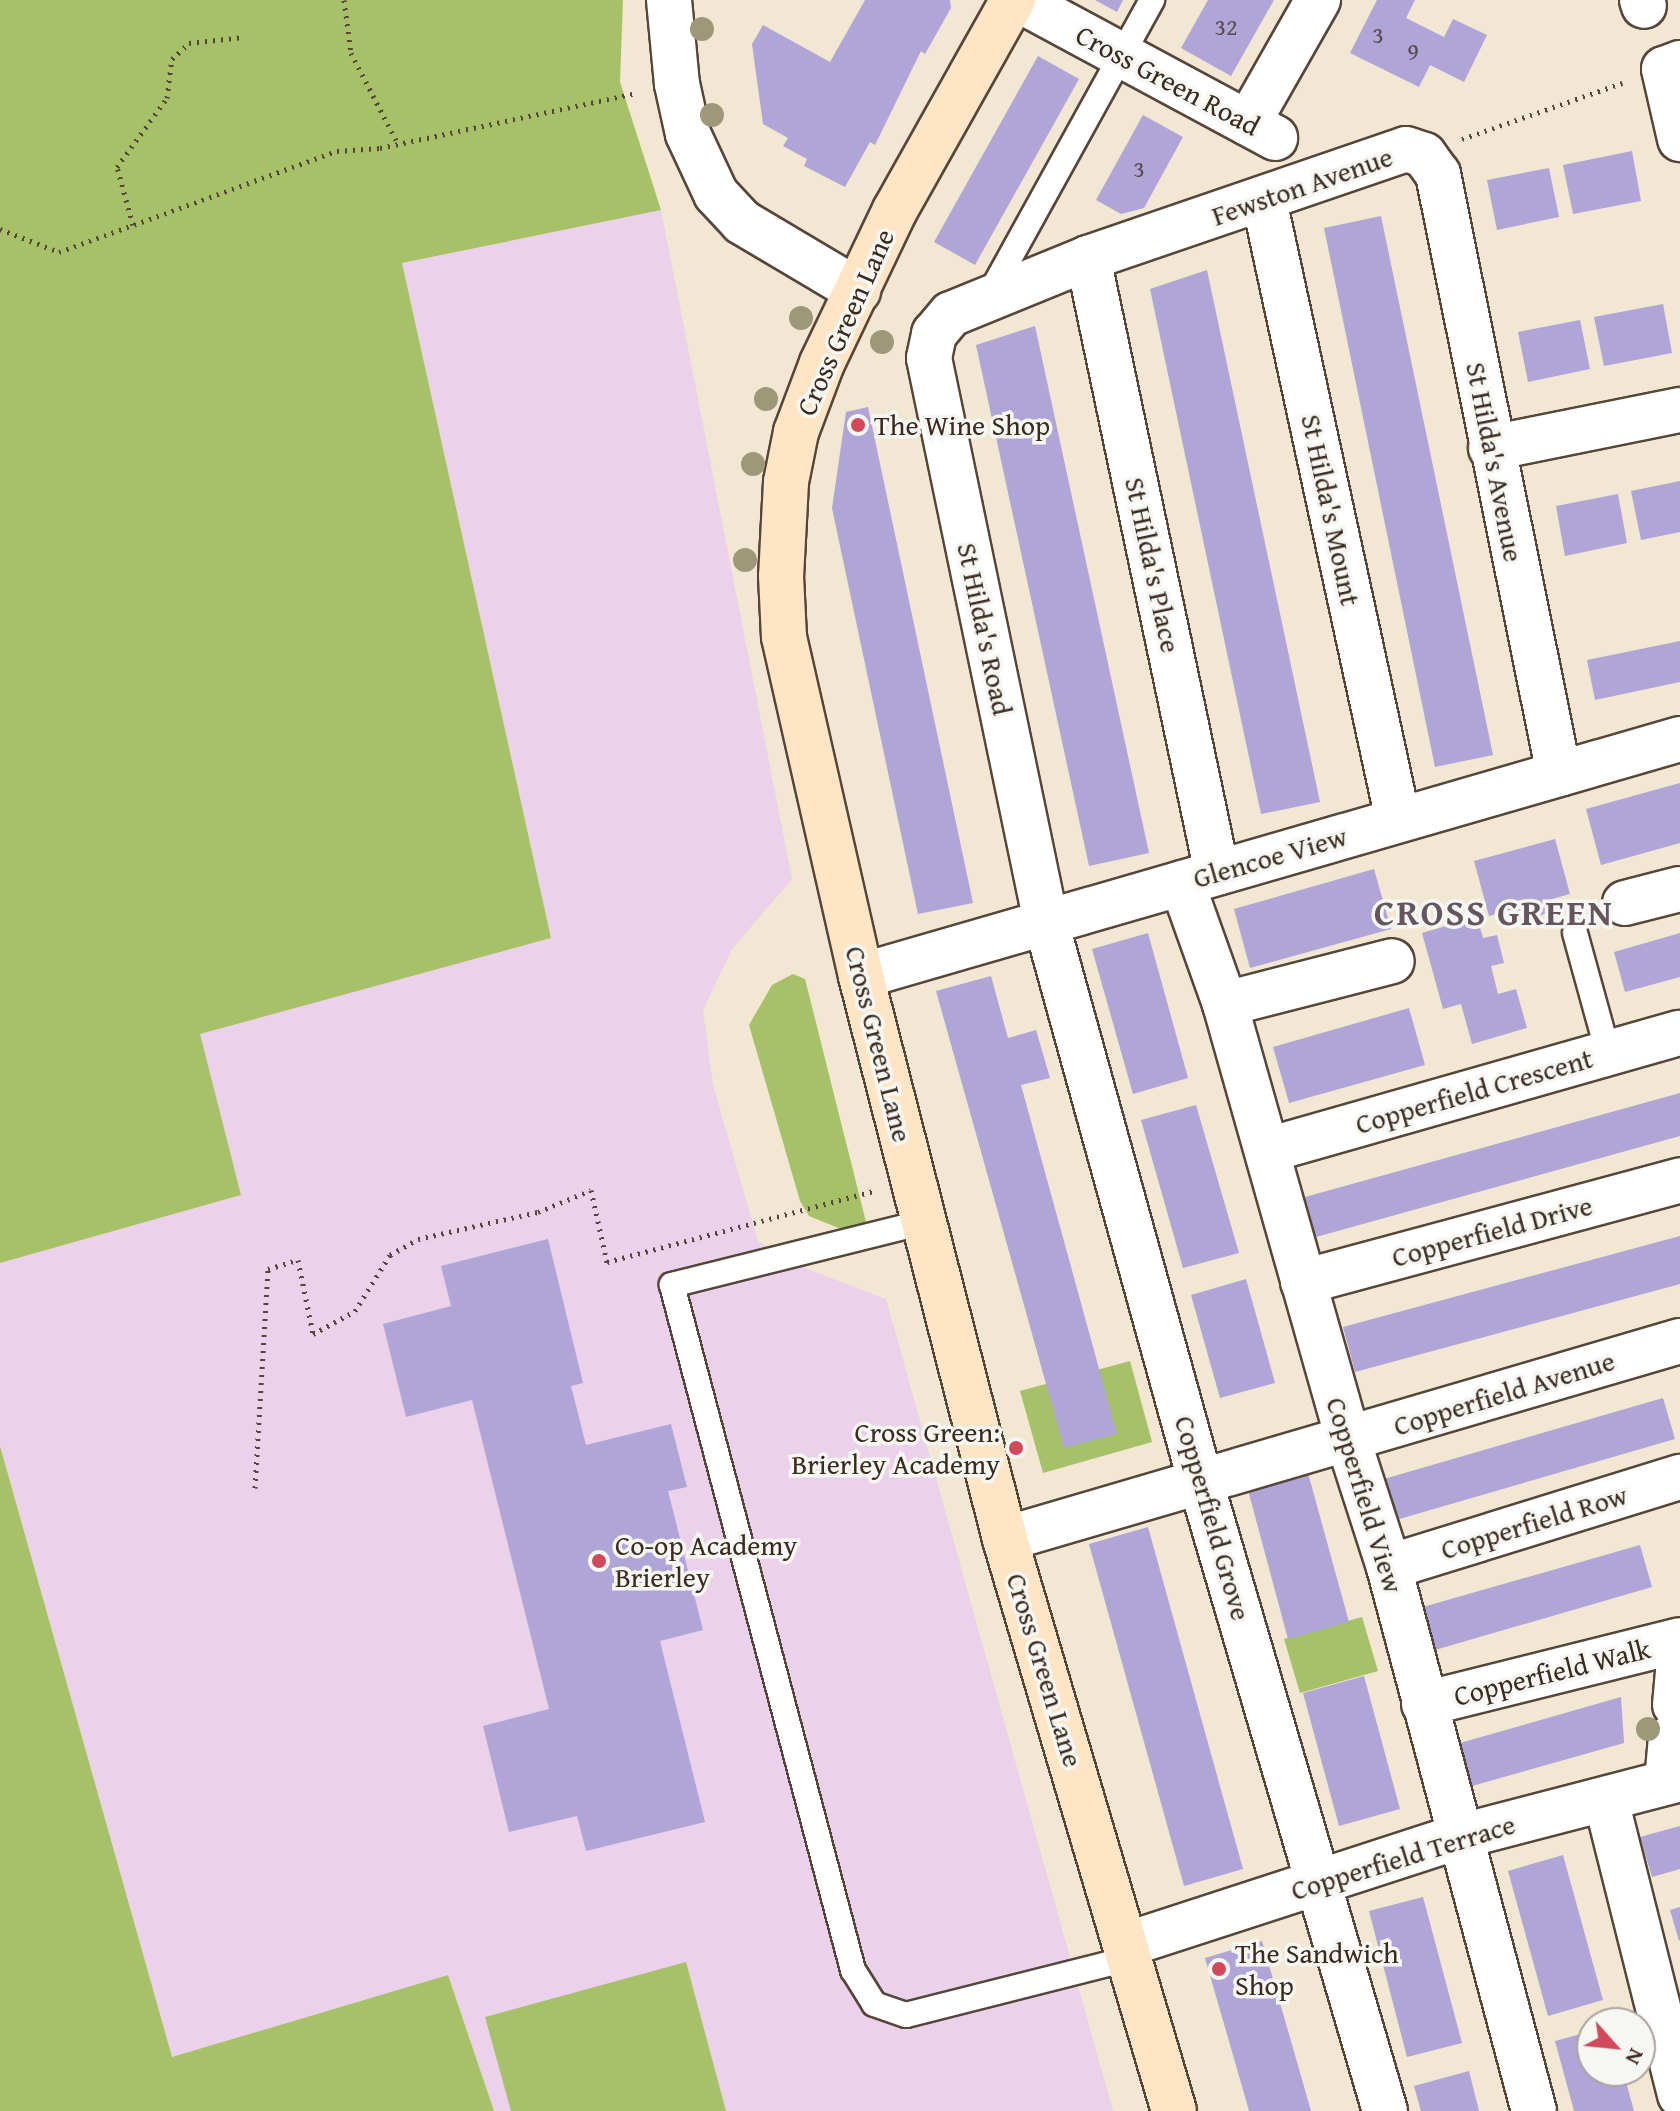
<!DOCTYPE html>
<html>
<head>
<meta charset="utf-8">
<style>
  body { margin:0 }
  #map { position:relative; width:1680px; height:2111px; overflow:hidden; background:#f1e7d2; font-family:"Gentium Book Plus",serif }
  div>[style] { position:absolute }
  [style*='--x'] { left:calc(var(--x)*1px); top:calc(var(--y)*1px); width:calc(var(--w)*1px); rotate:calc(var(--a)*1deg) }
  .built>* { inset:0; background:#ecd1ea }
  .green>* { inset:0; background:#a6c167 }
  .building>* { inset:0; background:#afa5d6 }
  .path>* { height:5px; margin-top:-2.5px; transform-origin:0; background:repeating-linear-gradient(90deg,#564639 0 2px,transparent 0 8px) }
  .roads { filter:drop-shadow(2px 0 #564639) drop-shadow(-2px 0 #564639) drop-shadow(0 2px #564639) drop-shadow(0 -2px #564639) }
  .lane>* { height:24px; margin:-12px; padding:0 12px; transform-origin:12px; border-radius:12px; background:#fff }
  .street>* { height:44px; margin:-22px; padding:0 22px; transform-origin:22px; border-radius:22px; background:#fff }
  .secondary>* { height:44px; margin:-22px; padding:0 22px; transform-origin:22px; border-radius:22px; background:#fde5c5 }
  .trees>* { width:24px; height:24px; margin:-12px; border-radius:50%; background:#9e987b }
  .dots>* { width:22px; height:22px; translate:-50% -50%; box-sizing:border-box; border:4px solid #f6f6f2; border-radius:50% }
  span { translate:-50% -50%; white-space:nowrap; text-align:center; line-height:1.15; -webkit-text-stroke:7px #f6f6f2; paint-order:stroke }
  .number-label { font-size:24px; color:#58494c }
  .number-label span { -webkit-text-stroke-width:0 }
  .street-label { font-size:28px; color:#3b2a1e }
  .poi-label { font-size:28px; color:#3b2a1e }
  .left { translate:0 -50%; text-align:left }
  .right { translate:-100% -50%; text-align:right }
  .district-label { font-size:36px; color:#64555e; font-weight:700; letter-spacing:2px }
  .north { position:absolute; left:1576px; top:2007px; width:80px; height:80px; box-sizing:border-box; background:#f6f6f2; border:2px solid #aba49d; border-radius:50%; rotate:117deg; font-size:22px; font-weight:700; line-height:32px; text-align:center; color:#3b2a1e }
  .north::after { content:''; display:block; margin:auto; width:28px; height:36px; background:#d1495b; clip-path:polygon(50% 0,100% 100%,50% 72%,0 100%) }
</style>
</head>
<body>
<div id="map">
  <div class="built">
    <i style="clip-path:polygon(661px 210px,792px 879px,732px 949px,703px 1010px,713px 1085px,758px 1241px,797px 1265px,886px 1299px,1113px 2111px,494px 2111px,448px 1975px,172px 2057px,0 1446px,0 1263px,241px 1195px,199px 1034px,551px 938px,402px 263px)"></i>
  </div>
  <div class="green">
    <i style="clip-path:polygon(0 0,623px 0,620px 82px,661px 210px,402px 263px,551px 938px,200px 1034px,241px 1195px,0 1263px)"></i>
    <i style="clip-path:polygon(793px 974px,805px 979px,867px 1226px,846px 1231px,809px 1216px,800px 1201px,749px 1025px,772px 985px)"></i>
    <i style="clip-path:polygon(1130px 1361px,1152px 1442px,1043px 1473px,1020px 1391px)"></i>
    <i style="clip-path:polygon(0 1446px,172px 2057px,448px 1975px,494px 2111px,0 2111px)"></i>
    <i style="clip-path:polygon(1362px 1617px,1378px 1671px,1300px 1693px,1284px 1639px)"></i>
    <i style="clip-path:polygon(686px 1962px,726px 2111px,511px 2111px,485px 2017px)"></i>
  </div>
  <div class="building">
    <i style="clip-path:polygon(865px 0,950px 0,951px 8px,925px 54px,921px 51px,875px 145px,870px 142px,845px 187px,804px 166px,807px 159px,783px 146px,788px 138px,763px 124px,752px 44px,763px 25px,830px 62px)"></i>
    <i style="clip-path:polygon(1095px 0,1123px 0,1117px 12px)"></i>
    <i style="clip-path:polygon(1208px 0,1274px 0,1231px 76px,1181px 48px)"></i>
    <i style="clip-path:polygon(1377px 0,1415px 0,1406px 18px,1444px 37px,1453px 19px,1487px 35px,1464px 82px,1430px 65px,1419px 87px,1350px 53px)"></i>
    <i style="clip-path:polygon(1038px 56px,1079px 79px,975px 265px,934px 242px)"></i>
    <i style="clip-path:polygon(1143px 115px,1183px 137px,1144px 208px,1121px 214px,1096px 200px)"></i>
    <i style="clip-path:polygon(1632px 151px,1641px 201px,1573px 214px,1563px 165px)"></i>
    <i style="clip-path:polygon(1549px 168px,1559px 217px,1497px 230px,1487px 180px)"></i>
    <i style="clip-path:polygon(1381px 216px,1493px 755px,1435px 767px,1324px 228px)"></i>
    <i style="clip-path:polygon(1207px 270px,1320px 802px,1261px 814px,1150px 289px)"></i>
    <i style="clip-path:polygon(1663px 304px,1672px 353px,1604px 366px,1594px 317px)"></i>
    <i style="clip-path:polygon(1580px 320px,1590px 369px,1528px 382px,1518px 332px)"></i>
    <i style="clip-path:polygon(1035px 326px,1149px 853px,1089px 866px,976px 345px)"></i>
    <i style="clip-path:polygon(868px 407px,973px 903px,918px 914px,832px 508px,846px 412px)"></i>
    <i style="clip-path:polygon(1680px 481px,1680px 532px,1641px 540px,1631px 491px)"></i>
    <i style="clip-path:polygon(1618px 494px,1627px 543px,1565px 556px,1556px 506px)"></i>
    <i style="clip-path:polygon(1680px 641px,1680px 682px,1595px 700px,1587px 660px)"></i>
    <i style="clip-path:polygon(1680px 783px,1680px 843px,1601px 865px,1586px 809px)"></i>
    <i style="clip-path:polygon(1555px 839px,1570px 894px,1545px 901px,1548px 913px,1520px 921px,1516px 909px,1489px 916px,1474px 861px)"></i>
    <i style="clip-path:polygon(1374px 869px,1391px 929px,1250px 968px,1234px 909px)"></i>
    <i style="clip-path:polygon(1477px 917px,1483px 938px,1497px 935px,1504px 963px,1491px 966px,1498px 994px,1516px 989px,1527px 1028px,1472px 1044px,1461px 1004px,1443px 1009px,1422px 933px)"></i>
    <i style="clip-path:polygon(1148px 933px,1188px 1078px,1133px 1094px,1092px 949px)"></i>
    <i style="clip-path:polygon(1680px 933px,1680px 977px,1625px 992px,1614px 952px)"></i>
    <i style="clip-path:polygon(991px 976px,1008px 1038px,1036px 1030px,1050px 1078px,1021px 1085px,1117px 1434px,1064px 1448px,936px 991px)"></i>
    <i style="clip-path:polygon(1409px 1008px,1425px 1065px,1289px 1103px,1273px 1047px)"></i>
    <i style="clip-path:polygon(1680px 1093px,1680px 1136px,1316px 1237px,1305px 1197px)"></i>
    <i style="clip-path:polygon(1196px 1105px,1239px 1253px,1183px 1268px,1141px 1120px)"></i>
    <i style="clip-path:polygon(1680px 1236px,1680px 1284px,1355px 1372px,1343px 1327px)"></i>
    <i style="clip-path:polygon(548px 1239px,583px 1383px,571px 1386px,586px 1445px,671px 1424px,687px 1487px,668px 1491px,703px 1630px,660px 1641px,705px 1822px,586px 1851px,577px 1816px,509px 1832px,483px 1726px,549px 1709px,472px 1400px,406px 1417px,383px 1324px,451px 1306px,441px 1266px)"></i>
    <i style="clip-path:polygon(1246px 1279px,1275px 1383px,1220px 1398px,1191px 1295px)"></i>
    <i style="clip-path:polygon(1663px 1398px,1675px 1439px,1396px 1520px,1384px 1479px)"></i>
    <i style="clip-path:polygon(1308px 1473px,1349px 1622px,1288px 1639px,1248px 1490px)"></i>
    <i style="clip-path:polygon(1148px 1527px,1243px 1869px,1184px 1886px,1089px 1544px)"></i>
    <i style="clip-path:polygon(1640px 1545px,1652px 1587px,1435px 1650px,1423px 1607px)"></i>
    <i style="clip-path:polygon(1364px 1676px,1400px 1809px,1339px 1826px,1303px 1693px)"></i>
    <i style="clip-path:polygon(1621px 1697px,1624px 1743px,1472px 1786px,1460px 1743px)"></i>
    <i style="clip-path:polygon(1680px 1826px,1680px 1869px,1652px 1877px,1640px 1837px)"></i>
    <i style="clip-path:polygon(1563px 1855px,1603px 2000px,1548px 2016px,1508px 1871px)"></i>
    <i style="clip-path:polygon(1423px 1897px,1462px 2043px,1407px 2057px,1369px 1911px)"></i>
    <i style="clip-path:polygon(1680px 1907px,1680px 1940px,1679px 1941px,1670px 1910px)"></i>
    <i style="clip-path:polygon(1262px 1941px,1291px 2041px,1311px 2111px,1249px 2111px,1243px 2090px,1205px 1958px)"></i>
    <i style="clip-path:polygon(1592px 2031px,1592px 2071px,1623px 2071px,1634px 2111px,1574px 2111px,1555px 2041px)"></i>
    <i style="clip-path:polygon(1469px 2071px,1479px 2111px,1421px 2111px,1414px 2086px)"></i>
  </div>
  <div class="path">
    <i style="--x:344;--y:0;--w:53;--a:82.5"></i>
    <i style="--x:351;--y:53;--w:102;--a:62.7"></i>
    <i style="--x:1462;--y:139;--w:170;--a:-19.3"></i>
    <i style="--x:133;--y:225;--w:60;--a:-105.4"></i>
    <i style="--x:117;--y:167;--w:85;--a:-54.1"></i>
    <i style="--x:167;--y:98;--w:39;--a:-83"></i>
    <i style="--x:172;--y:59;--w:23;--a:-43"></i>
    <i style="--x:189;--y:43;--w:55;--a:-6.2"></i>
    <i style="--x:0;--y:229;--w:63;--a:21.3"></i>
    <i style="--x:59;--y:252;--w:296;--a:-20"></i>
    <i style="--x:337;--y:151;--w:43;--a:-4"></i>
    <i style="--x:380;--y:148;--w:263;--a:-12.1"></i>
    <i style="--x:255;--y:1488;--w:219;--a:-86.6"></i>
    <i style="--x:268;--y:1269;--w:31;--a:-17"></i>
    <i style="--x:298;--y:1260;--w:76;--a:78.5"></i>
    <i style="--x:313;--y:1334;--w:48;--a:-28.7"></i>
    <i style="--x:355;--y:1311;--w:66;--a:-58"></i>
    <i style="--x:390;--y:1255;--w:32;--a:-30"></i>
    <i style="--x:418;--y:1239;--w:123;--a:-12.7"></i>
    <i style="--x:538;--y:1212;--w:57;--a:-22.5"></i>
    <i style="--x:591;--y:1190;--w:74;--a:77.5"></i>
    <i style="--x:607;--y:1262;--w:275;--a:-14.9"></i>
  </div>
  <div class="roads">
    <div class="lane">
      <i style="--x:987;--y:299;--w:342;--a:-61.1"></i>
      <i style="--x:1575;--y:933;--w:124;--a:74.6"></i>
      <i style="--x:924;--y:1222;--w:260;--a:166"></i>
      <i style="--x:672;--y:1285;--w:709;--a:75.2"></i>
      <i style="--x:853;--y:1970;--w:40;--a:58"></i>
      <i style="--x:874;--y:2004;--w:34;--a:19"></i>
      <i style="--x:906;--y:2015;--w:233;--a:-14.2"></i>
    </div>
    <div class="street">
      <i style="--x:669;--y:0;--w:84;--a:84.6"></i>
      <i style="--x:677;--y:84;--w:51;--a:77.6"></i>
      <i style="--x:688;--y:134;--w:66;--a:65"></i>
      <i style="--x:716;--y:194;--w:38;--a:47"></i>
      <i style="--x:742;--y:222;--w:135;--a:30.7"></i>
      <i style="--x:1019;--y:0;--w:291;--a:28.3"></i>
      <i style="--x:1642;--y:0;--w:6;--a:72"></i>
      <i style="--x:1680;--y:63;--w:17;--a:159"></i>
      <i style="--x:1664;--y:69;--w:72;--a:77.1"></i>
      <i style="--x:1248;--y:123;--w:142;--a:-60.4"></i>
      <i style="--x:1264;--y:200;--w:634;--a:77.8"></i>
      <i style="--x:1088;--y:258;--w:628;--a:78.15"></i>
      <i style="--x:1491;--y:448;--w:193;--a:-11.4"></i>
      <i style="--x:1182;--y:883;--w:128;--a:70.4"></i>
      <i style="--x:1225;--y:1004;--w:453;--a:74.2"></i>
      <i style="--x:1348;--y:1440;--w:133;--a:72.1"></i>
      <i style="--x:1389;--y:1567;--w:563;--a:75.08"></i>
      <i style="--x:1625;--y:903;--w:57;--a:-14.3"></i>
      <i style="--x:861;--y:976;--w:853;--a:-16.14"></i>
      <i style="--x:1225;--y:1004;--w:172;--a:-14.4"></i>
      <i style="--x:1268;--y:1150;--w:428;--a:-15.9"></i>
      <i style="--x:1303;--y:1282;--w:391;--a:-15.1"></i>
      <i style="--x:1005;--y:1539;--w:703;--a:-16.35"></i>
      <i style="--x:1389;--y:1567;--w:305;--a:-17.2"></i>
      <i style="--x:1424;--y:1704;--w:264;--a:-14"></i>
      <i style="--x:1675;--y:1705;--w:56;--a:-84.9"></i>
      <i style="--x:1667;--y:1782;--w:45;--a:-84.9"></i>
      <i style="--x:1606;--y:1800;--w:304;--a:75.9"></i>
      <i style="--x:1128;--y:1944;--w:347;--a:-18"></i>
      <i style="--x:1458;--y:1837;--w:229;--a:-14.6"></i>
      <i style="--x:1385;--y:2111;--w:654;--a:-106.33"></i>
      <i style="--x:1201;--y:1483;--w:582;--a:-105.45"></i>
      <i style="--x:1046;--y:922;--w:576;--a:-101.72"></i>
      <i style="--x:929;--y:358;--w:25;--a:-78"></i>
      <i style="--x:934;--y:334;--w:26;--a:-50"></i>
      <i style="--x:951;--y:314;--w:148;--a:-22.2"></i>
      <i style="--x:1088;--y:258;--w:336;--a:-18.9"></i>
      <i style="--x:1406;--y:149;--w:19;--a:18"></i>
      <i style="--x:1424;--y:155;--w:24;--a:54"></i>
      <i style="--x:1438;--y:174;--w:612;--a:78.6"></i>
    </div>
    <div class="secondary">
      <i style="--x:1013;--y:0;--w:241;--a:119.3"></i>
      <i style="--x:895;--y:210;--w:170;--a:115.5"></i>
      <i style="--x:822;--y:363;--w:74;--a:110.6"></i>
      <i style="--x:796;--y:432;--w:51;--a:101.3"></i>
      <i style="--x:786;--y:482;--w:94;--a:93"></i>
      <i style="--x:781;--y:576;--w:61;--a:87.2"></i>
      <i style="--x:784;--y:637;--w:348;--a:77.2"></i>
      <i style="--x:861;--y:976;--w:581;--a:75.65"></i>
      <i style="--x:1005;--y:1539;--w:596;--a:73.54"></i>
    </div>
  </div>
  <div class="trees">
    <i style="left:702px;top:29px"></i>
    <i style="left:712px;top:115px"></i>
    <i style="left:801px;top:318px"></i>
    <i style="left:882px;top:342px"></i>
    <i style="left:766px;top:399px"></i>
    <i style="left:753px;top:464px"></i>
    <i style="left:745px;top:560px"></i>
    <i style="left:1648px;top:1729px"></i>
  </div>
  <div class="dots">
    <i style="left:858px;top:425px;background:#d1495b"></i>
    <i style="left:1016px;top:1448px;background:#d1495b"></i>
    <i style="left:599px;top:1561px;background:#d1495b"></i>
    <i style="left:1219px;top:1969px;background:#d1495b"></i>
  </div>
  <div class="number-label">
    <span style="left:1226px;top:27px">32</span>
    <span style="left:1378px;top:35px">3</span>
    <span style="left:1413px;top:51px">9</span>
    <span style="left:1139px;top:169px">3</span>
  </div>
  <div class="street-label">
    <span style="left:1168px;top:80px;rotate:28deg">Cross Green Road</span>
    <span style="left:1302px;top:186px;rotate:-19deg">Fewston Avenue</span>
    <span style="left:845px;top:322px;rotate:-66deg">Cross Green Lane</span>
    <span style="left:1495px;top:462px;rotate:79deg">St Hilda's Avenue</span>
    <span style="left:1331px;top:510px;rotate:78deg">St Hilda's Mount</span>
    <span style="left:1153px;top:565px;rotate:78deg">St Hilda's Place</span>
    <span style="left:985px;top:629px;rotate:78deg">St Hilda's Road</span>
    <span style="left:1270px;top:857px;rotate:-16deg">Glencoe View</span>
    <span style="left:879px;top:1044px;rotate:76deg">Cross Green Lane</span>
    <span style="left:1474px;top:1091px;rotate:-16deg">Copperfield Crescent</span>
    <span style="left:1492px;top:1231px;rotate:-15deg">Copperfield Drive</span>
    <span style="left:1504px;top:1393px;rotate:-17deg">Copperfield Avenue</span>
    <span style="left:1365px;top:1495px;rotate:73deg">Copperfield View</span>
    <span style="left:1213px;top:1518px;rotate:74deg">Copperfield Grove</span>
    <span style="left:1534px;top:1522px;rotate:-17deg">Copperfield Row</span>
    <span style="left:1045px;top:1670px;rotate:73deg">Cross Green Lane</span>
    <span style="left:1552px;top:1672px;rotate:-14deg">Copperfield Walk</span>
    <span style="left:1403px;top:1857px;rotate:-17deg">Copperfield Terrace</span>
  </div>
  <div class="poi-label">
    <span class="left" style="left:874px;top:425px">The Wine Shop</span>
    <span class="right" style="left:1000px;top:1448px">Cross Green:<br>Brierley Academy</span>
    <span class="left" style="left:615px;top:1561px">Co-op Academy<br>Brierley</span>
    <span class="left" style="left:1235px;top:1969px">The Sandwich<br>Shop</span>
  </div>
  <div class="district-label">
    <span style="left:1494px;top:912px">CROSS GREEN</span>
  </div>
  <div class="north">N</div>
</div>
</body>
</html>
